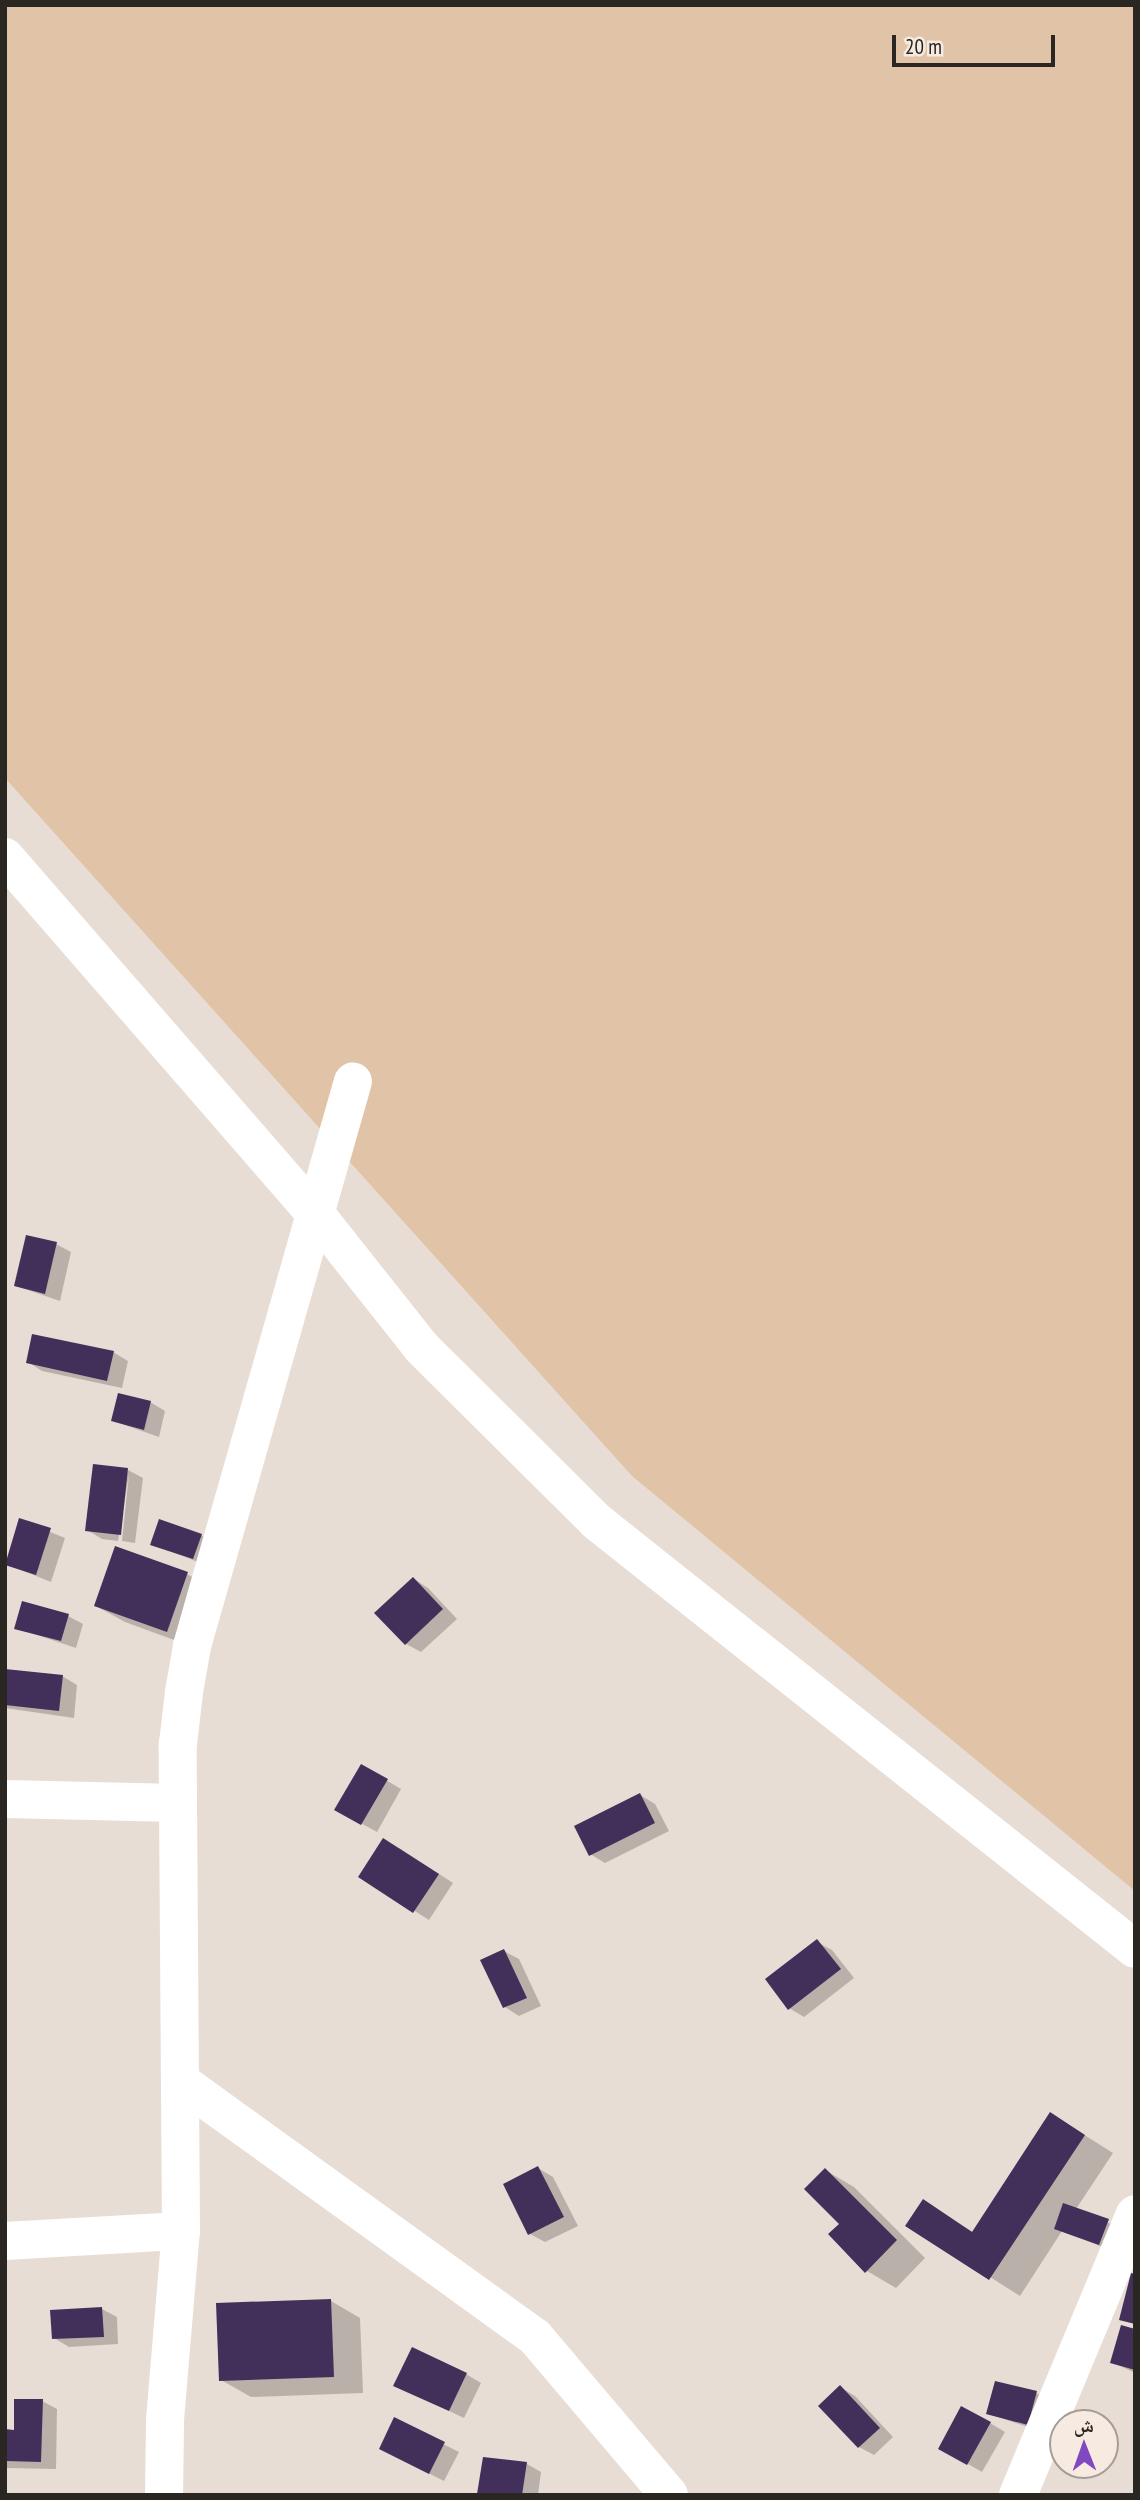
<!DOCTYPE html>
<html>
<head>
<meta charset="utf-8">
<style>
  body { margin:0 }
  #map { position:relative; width:1140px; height:2500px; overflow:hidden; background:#e8ddd4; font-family:"PT Sans Narrow","Noto Naskh Arabic",sans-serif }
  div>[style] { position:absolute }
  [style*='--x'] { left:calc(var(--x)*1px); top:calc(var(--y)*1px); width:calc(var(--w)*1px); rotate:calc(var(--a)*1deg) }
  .green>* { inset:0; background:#e1c3a7 }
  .shadow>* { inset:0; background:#0003 }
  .building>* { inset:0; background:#42305a }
  .minor>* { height:38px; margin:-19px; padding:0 19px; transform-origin:19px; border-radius:19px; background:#fff }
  span { translate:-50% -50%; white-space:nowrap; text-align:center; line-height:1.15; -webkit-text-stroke:7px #f6eae1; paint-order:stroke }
  .frame { position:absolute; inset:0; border:7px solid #2a2622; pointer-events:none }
  .north { position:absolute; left:1049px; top:2409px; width:70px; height:70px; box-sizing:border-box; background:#f6eae1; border:2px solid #a49c95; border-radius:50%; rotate:359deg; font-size:19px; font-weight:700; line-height:28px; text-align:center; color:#2a2622 }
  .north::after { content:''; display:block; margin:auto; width:24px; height:32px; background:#8149c0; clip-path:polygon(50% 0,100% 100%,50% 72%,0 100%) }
  .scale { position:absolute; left:892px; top:35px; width:163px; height:32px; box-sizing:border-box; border:4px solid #2a2622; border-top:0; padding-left:9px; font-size:21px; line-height:24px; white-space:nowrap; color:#2a2622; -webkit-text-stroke:5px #f6eae1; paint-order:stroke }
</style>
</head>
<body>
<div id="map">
  <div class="green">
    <i style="clip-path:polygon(5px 5px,1135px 5px,1135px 1891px,632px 1476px,5px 778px)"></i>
  </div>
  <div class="shadow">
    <i style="clip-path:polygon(56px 1244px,71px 1252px,60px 1301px,16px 1286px)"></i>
    <i style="clip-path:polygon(113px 1352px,128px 1361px,122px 1388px,42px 1371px,28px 1362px)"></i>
    <i style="clip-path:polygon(150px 1402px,165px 1411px,159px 1437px,113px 1421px)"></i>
    <i style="clip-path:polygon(128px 1470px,143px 1478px,135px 1543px,122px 1541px,129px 1474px,118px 1541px,102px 1539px,87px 1530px)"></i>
    <i style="clip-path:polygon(21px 1520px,65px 1538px,51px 1582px,6px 1564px)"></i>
    <i style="clip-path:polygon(201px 1535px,216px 1544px,208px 1566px,152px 1544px)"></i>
    <i style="clip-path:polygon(187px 1574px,216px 1591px,196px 1648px,125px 1622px,96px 1606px)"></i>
    <i style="clip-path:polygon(414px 1579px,428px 1588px,457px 1619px,421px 1652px,406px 1644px)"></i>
    <i style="clip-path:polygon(68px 1616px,83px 1624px,76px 1648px,16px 1628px)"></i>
    <i style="clip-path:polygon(5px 1671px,62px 1676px,77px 1685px,74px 1718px,5px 1708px)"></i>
    <i style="clip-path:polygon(362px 1766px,401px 1789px,377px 1832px,337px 1810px)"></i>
    <i style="clip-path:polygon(640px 1795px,655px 1804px,669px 1831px,605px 1863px,590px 1854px)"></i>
    <i style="clip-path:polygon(399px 1848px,453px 1883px,429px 1920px,360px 1876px)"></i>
    <i style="clip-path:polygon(817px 1942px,832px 1950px,854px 1978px,804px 2017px,789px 2008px)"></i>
    <i style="clip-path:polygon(504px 1951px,519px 1959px,541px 2006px,519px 2016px,505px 2007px)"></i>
    <i style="clip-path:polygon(1051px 2114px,1113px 2153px,1076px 2209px,1123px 2229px,1115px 2252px,1062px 2231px,1020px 2296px,908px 2225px,923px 2202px,973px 2232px)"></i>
    <i style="clip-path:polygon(538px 2168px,553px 2177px,578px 2226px,545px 2242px,530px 2234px)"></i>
    <i style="clip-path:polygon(825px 2170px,854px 2187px,925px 2258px,896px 2288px,867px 2271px,841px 2224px)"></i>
    <i style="clip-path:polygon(331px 2301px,360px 2318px,363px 2393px,251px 2397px,221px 2380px)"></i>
    <i style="clip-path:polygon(102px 2309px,117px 2317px,118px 2344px,69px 2347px,54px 2338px)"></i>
    <i style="clip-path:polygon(1135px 2331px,1135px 2373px,1112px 2362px)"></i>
    <i style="clip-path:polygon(466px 2374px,481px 2383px,464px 2418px,395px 2385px)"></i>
    <i style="clip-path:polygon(840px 2387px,855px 2396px,893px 2437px,874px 2455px,859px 2447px)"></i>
    <i style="clip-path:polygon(1036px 2393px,1051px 2401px,1043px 2432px,989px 2414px)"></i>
    <i style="clip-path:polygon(42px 2401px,57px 2409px,56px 2469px,5px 2468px,5px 2431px,16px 2431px)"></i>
    <i style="clip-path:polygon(395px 2420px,459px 2452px,444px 2481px,396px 2457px)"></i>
    <i style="clip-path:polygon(990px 2423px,1005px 2432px,982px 2472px,940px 2448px)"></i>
    <i style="clip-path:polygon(527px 2464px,541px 2472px,538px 2495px,479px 2493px)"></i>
  </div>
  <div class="building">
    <i style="clip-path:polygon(26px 1235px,57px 1242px,45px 1294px,14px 1286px)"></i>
    <i style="clip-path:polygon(32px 1334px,114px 1351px,107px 1381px,26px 1363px)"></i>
    <i style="clip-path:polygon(118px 1393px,151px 1401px,144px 1430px,111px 1421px)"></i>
    <i style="clip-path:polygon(93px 1464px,128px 1468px,121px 1535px,85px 1531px)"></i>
    <i style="clip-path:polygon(19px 1518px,51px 1528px,36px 1575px,5px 1565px)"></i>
    <i style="clip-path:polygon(159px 1519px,202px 1534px,193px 1559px,150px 1545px)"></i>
    <i style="clip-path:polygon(115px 1546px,188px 1572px,167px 1632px,94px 1606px)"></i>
    <i style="clip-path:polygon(413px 1577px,443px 1609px,405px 1645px,374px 1613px)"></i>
    <i style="clip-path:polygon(22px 1601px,69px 1614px,61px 1641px,14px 1629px)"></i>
    <i style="clip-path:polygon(5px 1669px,63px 1675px,59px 1711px,5px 1705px)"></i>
    <i style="clip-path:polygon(361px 1764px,388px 1779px,361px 1825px,334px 1810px)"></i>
    <i style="clip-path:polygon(640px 1793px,655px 1823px,589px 1856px,574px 1826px)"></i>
    <i style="clip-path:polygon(383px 1838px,439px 1874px,413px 1913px,358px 1877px)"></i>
    <i style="clip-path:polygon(817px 1939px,841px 1969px,788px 2010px,765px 1979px)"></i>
    <i style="clip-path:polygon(504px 1949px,527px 1998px,503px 2008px,480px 1960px)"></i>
    <i style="clip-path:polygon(1050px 2112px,1085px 2135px,989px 2280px,905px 2226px,923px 2199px,972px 2232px)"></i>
    <i style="clip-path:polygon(538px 2166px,564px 2217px,528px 2235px,503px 2184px)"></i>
    <i style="clip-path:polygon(825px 2168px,897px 2240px,865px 2273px,828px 2234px,839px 2224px,804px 2189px)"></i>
    <i style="clip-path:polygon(1063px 2203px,1109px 2219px,1099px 2245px,1054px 2229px)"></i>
    <i style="clip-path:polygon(1131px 2273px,1135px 2274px,1135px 2324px,1119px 2320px)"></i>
    <i style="clip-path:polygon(331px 2299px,334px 2377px,219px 2381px,216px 2303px)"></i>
    <i style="clip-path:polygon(102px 2307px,104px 2337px,52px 2339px,50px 2310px)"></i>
    <i style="clip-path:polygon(1121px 2325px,1135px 2329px,1135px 2370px,1110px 2363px)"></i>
    <i style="clip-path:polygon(412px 2347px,467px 2373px,449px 2411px,393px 2386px)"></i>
    <i style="clip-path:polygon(995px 2381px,1037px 2391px,1028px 2425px,986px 2414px)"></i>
    <i style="clip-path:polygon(840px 2385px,880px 2428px,858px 2448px,818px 2406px)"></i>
    <i style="clip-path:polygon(14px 2399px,43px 2399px,41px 2462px,5px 2461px,5px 2429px,14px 2430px)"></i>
    <i style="clip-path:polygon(961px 2406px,991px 2422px,967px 2465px,938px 2449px)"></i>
    <i style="clip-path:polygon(394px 2417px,445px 2442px,429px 2474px,379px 2449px)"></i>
    <i style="clip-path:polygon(483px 2457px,527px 2462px,522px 2495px,477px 2494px)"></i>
  </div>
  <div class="minor">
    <i style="--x:5;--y:857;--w:472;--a:49"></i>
    <i style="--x:315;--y:1213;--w:172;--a:51.6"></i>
    <i style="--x:422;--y:1348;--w:245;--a:44.8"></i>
    <i style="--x:596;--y:1521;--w:688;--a:38.45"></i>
    <i style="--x:5;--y:1799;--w:173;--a:1.3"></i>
    <i style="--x:180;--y:2081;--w:438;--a:35.8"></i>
    <i style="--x:535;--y:2337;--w:207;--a:49.7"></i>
    <i style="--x:5;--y:2241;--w:176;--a:-3.3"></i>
    <i style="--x:164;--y:2495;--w:75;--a:-89.2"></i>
    <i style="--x:165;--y:2420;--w:190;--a:-85.2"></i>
    <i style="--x:181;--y:2231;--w:487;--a:-90.4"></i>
    <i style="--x:178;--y:1744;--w:52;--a:-83.4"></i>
    <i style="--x:184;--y:1692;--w:47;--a:-80.1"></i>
    <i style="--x:192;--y:1646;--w:587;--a:-74.09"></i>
    <i style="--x:1018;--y:2495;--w:304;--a:-67.4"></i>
  </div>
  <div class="frame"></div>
  <div class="north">ش</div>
  <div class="scale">20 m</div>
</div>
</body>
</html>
